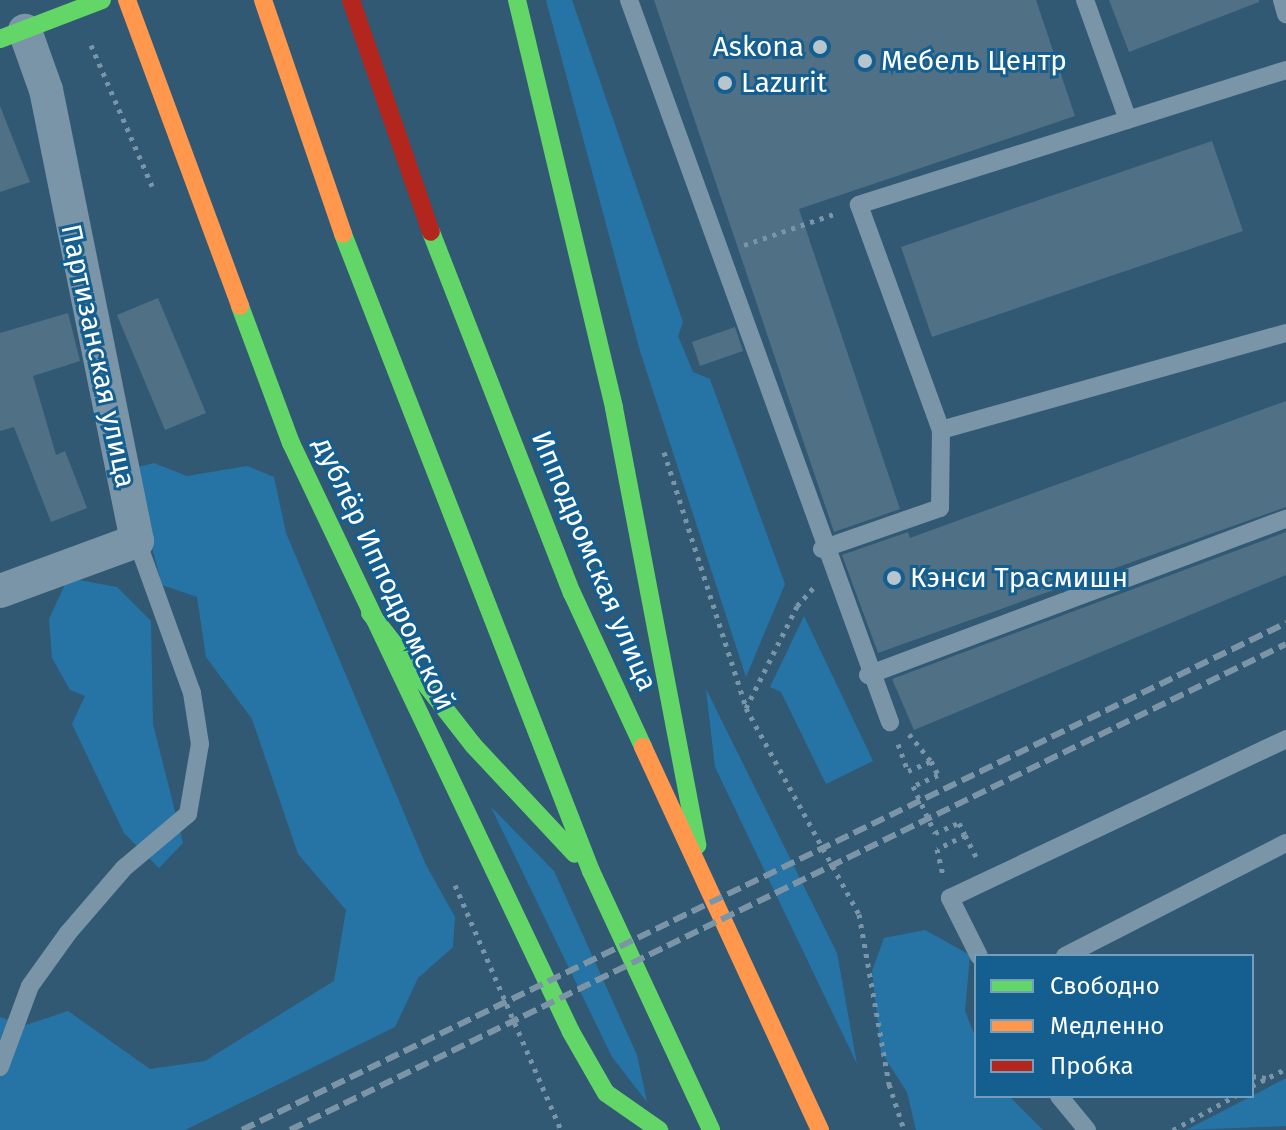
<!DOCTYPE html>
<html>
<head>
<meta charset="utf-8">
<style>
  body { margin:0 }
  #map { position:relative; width:1286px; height:1130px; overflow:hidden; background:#315974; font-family:"Fira Sans",sans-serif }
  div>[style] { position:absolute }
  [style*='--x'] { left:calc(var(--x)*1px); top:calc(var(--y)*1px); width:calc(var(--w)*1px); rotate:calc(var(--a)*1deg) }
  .green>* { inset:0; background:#2674a5 }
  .building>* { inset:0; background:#507085 }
  .path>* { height:5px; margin-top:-2.5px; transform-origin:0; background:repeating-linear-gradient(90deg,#7995a7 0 4px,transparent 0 10px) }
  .lane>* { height:18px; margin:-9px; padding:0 9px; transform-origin:9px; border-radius:9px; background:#7995a7 }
  .street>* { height:34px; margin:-17px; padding:0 17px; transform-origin:17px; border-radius:17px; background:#7995a7 }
  .fast>* { height:18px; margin:-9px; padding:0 9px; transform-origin:9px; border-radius:9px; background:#63d668 }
  .slow>* { height:18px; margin:-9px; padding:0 9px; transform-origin:9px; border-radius:9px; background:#ff974d }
  .jam>* { height:18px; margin:-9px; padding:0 9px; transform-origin:9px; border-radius:9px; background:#b3261e }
  .rail>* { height:6px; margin-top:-3px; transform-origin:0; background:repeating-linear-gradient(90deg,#7b95a7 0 14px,transparent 0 20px) }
  .dots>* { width:22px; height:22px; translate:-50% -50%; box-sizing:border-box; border:4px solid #155f90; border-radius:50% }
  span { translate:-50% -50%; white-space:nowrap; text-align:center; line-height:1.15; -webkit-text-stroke:6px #155f90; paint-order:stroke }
  .poi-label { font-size:28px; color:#fff }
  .right { translate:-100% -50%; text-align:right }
  .left { translate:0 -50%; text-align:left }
  .street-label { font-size:28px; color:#fff }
  .legend { position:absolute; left:974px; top:954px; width:280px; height:144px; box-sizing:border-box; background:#155f90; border:2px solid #739fbc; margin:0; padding:10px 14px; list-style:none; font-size:24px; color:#fff }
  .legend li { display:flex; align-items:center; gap:16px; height:40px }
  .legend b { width:40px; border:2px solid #739fbc }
</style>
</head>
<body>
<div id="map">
  <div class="green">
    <i style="clip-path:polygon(546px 0,572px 0,683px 322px,678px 336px,693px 372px,710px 379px,785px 584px,746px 677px,640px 351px)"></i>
    <i style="clip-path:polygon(154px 463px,187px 476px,247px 466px,274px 477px,286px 533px,426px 865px,455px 917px,453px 947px,418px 978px,395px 1027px,185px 1130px,0 1130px,0 1017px,26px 1025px,68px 1011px,150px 1069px,205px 1061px,334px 981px,346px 910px,298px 854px,252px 719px,206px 657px,197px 597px,162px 585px,131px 469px)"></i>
    <i style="clip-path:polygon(68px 578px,117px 587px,151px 621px,153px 724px,183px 843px,159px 868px,124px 833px,72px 724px,85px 696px,70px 690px,52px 658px,49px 619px)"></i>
    <i style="clip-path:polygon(804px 616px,873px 761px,826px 784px,781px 692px,770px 687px)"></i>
    <i style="clip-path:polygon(706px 689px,837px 953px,857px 1064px,715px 767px)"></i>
    <i style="clip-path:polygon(491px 807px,554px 871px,637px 1055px,647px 1102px,612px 1057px)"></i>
    <i style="clip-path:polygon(925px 930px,970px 955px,965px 1011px,976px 1039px,976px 1096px,1009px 1096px,1043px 1130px,916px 1130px,907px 1092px,881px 1052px,872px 971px,884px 938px)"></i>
    <i style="clip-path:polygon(1286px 1078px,1286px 1126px,1186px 1130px,1252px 1096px)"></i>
  </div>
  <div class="building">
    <i style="clip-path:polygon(654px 0,1036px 0,1075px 116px,799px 209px,900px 509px,834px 532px)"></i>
    <i style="clip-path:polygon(1109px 0,1259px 0,1259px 2px,1129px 52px)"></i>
    <i style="clip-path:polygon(0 106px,30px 182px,0 192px)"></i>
    <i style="clip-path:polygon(1212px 141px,1243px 231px,932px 337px,901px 247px)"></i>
    <i style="clip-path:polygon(158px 298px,206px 413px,165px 430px,117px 315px)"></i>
    <i style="clip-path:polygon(68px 313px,80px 361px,33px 376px,56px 455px,65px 451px,87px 508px,51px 522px,14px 427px,0 431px,0 333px)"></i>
    <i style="clip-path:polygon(735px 327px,743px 351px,700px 366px,692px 342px)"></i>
    <i style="clip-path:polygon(1286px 401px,1286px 507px,878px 653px,842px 555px,908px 532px,910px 538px)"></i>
    <i style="clip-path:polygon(1286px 532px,1286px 575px,914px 730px,892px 679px)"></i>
  </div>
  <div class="path">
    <i style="--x:91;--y:45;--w:154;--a:66.6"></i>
    <i style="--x:744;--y:245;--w:98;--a:-19"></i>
    <i style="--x:664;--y:452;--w:269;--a:72.2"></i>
    <i style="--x:746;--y:708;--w:235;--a:61.3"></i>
    <i style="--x:859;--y:914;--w:173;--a:80"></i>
    <i style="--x:889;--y:1084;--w:48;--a:71.9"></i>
    <i style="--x:746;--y:708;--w:114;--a:-63.4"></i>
    <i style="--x:797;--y:606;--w:28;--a:-48"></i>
    <i style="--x:909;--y:734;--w:35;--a:51"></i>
    <i style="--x:898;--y:744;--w:29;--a:70"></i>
    <i style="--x:908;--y:771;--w:25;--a:-23"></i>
    <i style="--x:931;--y:761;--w:16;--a:63"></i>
    <i style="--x:938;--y:775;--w:27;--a:156"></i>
    <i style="--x:913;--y:786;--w:52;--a:64.9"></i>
    <i style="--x:935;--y:833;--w:26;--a:-23"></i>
    <i style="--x:959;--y:823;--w:13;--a:63"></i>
    <i style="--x:965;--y:835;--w:31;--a:153"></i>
    <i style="--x:937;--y:849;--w:26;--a:77"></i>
    <i style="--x:965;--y:835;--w:27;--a:63"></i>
    <i style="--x:455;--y:885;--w:267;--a:66.6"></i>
    <i style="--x:1252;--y:1076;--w:14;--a:8"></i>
    <i style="--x:1252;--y:1086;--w:38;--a:-27"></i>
    <i style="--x:1173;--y:1130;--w:71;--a:-28.7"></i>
  </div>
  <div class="lane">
    <i style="--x:629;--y:0;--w:768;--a:70.13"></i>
    <i style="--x:1085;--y:0;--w:127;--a:70.3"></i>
    <i style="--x:1282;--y:0;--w:15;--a:74"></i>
    <i style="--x:1286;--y:70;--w:448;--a:162.5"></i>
    <i style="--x:859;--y:205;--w:239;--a:70"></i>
    <i style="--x:941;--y:430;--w:358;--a:-15.7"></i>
    <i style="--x:822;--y:549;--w:125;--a:-19.2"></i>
    <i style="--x:940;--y:508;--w:78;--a:-89.3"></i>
    <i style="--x:868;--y:675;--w:446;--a:-20.5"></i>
    <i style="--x:979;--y:956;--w:65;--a:-116.6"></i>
    <i style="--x:950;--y:898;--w:372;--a:-25.3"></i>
    <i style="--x:1065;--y:956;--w:248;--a:-27.1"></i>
    <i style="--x:0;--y:1067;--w:86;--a:-69.7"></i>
    <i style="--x:30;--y:986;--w:65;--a:-54.4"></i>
    <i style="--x:68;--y:933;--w:86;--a:-49.3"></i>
    <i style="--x:124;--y:868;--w:84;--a:-40.2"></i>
    <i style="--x:188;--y:814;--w:71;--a:-80.3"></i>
    <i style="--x:200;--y:744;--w:52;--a:-98.9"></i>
    <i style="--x:192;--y:693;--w:162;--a:-109.9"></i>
    <i style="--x:1059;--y:1096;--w:44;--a:50.5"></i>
  </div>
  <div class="street">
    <i style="--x:0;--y:591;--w:146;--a:-20.1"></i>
    <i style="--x:137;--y:541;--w:460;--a:-101.4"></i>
    <i style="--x:46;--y:90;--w:63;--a:-109.6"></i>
  </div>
  <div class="fast">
    <i style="--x:517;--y:0;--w:419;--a:76.6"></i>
    <i style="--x:614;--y:408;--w:445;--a:79.2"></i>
    <i style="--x:0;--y:39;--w:109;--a:-20.9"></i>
    <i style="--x:431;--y:232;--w:388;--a:68.7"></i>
    <i style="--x:572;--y:593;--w:170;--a:65.2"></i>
    <i style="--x:343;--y:234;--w:684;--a:68.73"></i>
    <i style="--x:591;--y:871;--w:285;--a:65.1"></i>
    <i style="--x:240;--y:306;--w:146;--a:69.6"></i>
    <i style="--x:291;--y:443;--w:652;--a:64.57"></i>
    <i style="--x:571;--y:1032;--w:70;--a:60.2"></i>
    <i style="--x:606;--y:1093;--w:65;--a:34.9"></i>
    <i style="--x:370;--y:613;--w:167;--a:52"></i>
    <i style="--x:473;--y:745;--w:149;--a:46.9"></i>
  </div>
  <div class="slow">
    <i style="--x:127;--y:0;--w:326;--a:69.7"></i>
    <i style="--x:263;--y:0;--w:247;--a:71.1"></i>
    <i style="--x:643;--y:747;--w:422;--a:65.2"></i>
  </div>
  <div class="jam">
    <i style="--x:351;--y:0;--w:245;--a:71"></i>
  </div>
  <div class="rail">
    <i style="--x:242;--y:1130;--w:1161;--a:-25.9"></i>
    <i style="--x:290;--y:1130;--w:1108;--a:-26.01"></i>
  </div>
  <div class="dots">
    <i style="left:820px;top:47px;background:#b7c5ce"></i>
    <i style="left:865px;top:61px;background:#b7c5ce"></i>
    <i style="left:725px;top:83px;background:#b7c5ce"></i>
    <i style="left:894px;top:578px;background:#b7c5ce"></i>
  </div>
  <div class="poi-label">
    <span class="right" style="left:804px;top:47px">Askona</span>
    <span class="left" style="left:881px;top:61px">Мебель Центр</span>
    <span class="left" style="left:741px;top:83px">Lazurit</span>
    <span class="left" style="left:910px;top:578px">Кэнси Трасмишн</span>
  </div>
  <div class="street-label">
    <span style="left:98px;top:356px;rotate:78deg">Партизанская улица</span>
    <span style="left:594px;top:561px;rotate:67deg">Ипподромская улица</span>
    <span style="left:384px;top:574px;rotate:65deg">дублёр Ипподромской</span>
  </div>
  <ul class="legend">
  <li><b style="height:10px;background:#63d668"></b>Свободно</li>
  <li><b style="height:10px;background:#ff974d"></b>Медленно</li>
  <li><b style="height:10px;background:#b3261e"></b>Пробка</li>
  </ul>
</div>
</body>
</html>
